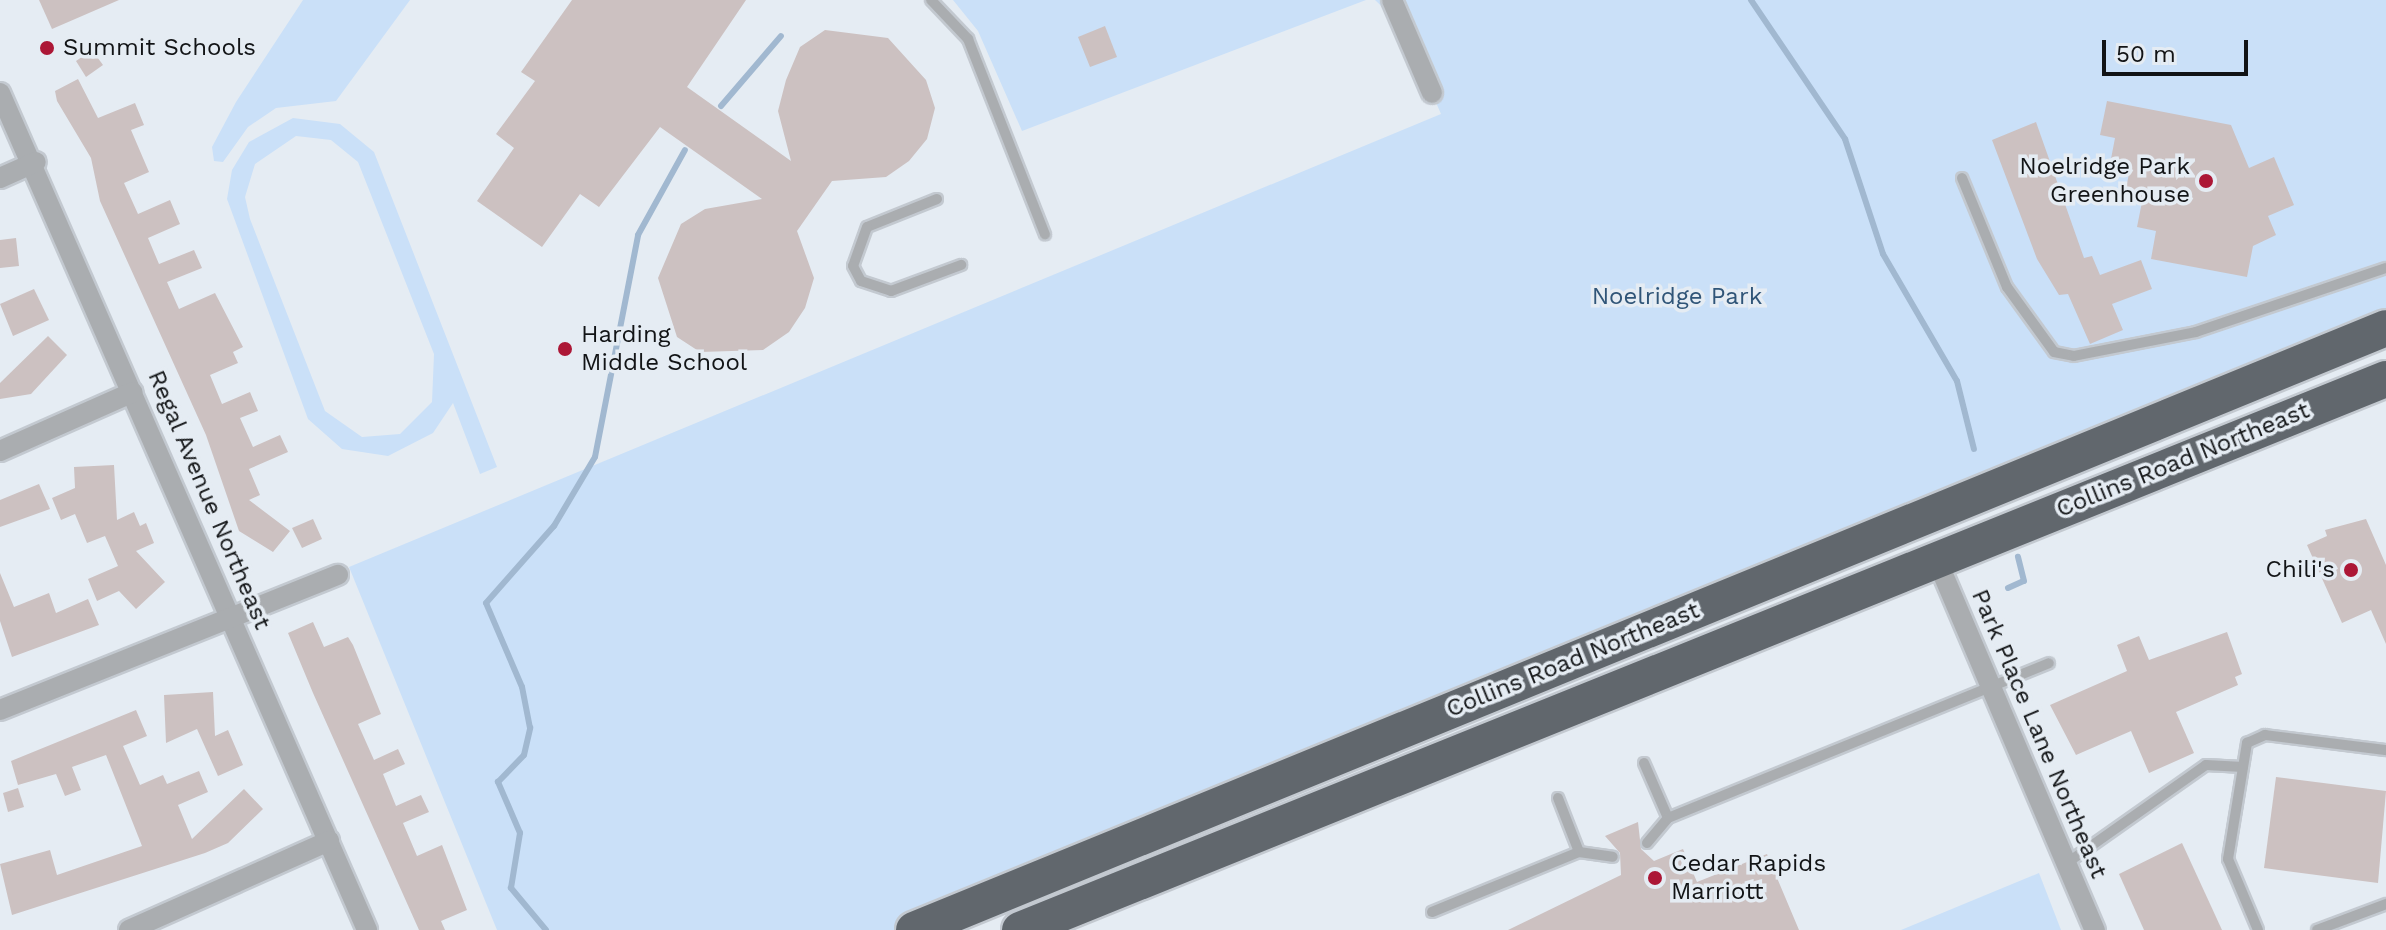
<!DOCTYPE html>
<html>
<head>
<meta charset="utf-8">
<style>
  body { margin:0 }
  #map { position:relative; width:2386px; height:930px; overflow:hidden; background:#e5ecf3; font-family:"Work Sans",sans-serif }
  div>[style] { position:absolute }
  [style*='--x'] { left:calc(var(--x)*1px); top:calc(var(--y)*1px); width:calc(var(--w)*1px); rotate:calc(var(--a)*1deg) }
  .green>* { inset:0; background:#cae0f8 }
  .stream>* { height:6px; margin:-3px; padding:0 3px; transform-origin:3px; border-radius:3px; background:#a1b8d0 }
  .building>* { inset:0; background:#ccc1c1 }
  .roads { filter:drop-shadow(2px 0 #c3c9d0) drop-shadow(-2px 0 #c3c9d0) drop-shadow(0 2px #c3c9d0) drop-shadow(0 -2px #c3c9d0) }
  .lane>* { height:10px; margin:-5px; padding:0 5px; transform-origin:5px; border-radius:5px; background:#aaadb0 }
  .street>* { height:20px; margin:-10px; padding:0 10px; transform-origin:10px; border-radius:10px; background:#aaadb0 }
  .highway>* { height:36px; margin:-18px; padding:0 18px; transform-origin:18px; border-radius:18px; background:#61676d }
  .dots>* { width:22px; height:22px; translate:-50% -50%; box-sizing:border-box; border:4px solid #e5ecf3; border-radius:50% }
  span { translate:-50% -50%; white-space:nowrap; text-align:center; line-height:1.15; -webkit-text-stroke:7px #e5ecf3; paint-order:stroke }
  .poi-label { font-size:24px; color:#121416 }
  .left { translate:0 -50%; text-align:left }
  .right { translate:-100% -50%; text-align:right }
  .park-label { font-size:24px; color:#305578 }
  .street-label { font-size:24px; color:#121416 }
  .scale { position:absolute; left:2102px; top:40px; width:146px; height:36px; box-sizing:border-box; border:4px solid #121416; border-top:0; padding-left:10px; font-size:24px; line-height:28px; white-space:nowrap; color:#121416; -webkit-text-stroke:6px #e5ecf3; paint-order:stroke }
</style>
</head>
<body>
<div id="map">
  <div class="green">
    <i style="clip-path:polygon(303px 0,410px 0,336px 101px,276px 108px,248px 127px,223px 162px,214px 161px,212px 147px,236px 102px)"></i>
    <i style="clip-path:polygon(953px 0,1366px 0,1022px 131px,978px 31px)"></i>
    <i style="clip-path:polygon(1375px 0,2386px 0,2386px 328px,914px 930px,497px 930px,349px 567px,1441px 114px,1403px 27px)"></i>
    <i style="clip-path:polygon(evenodd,293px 118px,340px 124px,374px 152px,497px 467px,480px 474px,453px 403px,433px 433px,388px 456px,342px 449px,308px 419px,227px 199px,232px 170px,249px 142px,293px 118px,296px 136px,331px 140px,358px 162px,434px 354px,432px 402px,400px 434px,362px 437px,325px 411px,250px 219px,245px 197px,255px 164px,296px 136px)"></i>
    <i style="clip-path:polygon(2039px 873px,2061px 930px,1901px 930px)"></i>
  </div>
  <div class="stream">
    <i style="--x:1751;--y:0;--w:168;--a:55.9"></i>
    <i style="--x:1845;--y:139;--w:121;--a:71.7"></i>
    <i style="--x:1883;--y:254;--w:147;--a:59.8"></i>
    <i style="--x:1957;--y:381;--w:70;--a:76"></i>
    <i style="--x:721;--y:106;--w:92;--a:-49.4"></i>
    <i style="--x:2008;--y:588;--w:17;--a:-24"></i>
    <i style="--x:2024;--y:581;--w:25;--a:-104"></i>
    <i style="--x:546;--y:930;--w:55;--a:-129.8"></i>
    <i style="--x:511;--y:888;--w:56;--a:-80.7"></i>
    <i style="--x:520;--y:833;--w:56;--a:-113.3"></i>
    <i style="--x:498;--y:782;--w:37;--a:-46"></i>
    <i style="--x:524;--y:755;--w:28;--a:-77"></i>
    <i style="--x:530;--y:728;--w:42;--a:-101"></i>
    <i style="--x:522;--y:687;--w:91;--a:-113.2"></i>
    <i style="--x:486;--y:603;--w:103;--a:-48.6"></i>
    <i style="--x:554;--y:526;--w:80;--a:-59.3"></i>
    <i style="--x:595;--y:457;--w:226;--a:-79"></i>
    <i style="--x:638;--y:235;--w:97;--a:-61.1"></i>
  </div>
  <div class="building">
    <i style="clip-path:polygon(39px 0,119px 0,52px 29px)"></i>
    <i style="clip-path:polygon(572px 0,746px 0,687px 87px,791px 161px,778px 111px,786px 80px,800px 47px,825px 30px,888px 38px,926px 80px,935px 108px,927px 139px,909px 161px,886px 177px,832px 181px,797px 231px,814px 278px,805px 308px,789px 332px,763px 350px,700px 352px,677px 337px,658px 278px,681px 224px,705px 209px,762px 199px,660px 127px,599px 207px,580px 194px,542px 247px,477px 201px,514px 148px,496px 134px,535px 81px,521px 72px)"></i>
    <i style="clip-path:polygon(1105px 26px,1117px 57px,1090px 67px,1078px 37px)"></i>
    <i style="clip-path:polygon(92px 50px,103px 65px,86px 77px,76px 61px)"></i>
    <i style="clip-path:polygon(78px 79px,98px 118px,135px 103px,144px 125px,131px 130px,149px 172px,124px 183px,138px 214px,170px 200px,180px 224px,148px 238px,159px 264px,194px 250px,202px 268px,167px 282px,179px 309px,215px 293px,243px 347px,233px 352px,238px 363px,210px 375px,222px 404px,250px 392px,258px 411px,240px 418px,253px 447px,280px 435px,288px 452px,249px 469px,260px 495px,249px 500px,290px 531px,273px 552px,239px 531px,206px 435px,100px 201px,91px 158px,57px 101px,55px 91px)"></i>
    <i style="clip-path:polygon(2107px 101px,2231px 125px,2249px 168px,2274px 157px,2294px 205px,2268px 216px,2276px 235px,2253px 246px,2247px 277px,2151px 259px,2156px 231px,2137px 227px,2143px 197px,2125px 194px,2130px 168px,2110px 164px,2115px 138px,2100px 135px)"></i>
    <i style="clip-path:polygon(2036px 122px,2084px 258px,2092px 256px,2100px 275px,2141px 260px,2152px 289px,2112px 304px,2123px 330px,2090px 344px,2068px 294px,2059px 295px,2037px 259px,1992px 140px)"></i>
    <i style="clip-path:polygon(16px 238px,19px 266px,0 268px,0 240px)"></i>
    <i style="clip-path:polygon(34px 289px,49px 320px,13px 336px,0 304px)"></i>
    <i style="clip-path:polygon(48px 336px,67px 355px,31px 394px,0 399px,0 383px)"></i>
    <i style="clip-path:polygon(114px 465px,117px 520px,134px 512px,140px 526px,146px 523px,154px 543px,136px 551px,165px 582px,136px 609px,119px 591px,97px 601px,88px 579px,118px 566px,105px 536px,87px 543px,75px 514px,61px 520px,52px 498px,75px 488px,74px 467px)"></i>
    <i style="clip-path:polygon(39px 484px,50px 509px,0 527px,0 500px)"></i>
    <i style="clip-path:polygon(313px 519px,322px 539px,302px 548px,292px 528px)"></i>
    <i style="clip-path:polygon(2366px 519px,2386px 565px,2386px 644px,2371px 610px,2342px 623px,2307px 545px,2327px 536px,2325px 530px)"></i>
    <i style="clip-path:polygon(0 573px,14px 607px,49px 593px,56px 613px,88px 599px,99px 625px,12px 657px,0 621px)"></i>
    <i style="clip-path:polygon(313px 622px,324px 647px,348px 637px,353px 645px,381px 714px,358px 724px,374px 760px,398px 749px,405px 764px,383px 774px,396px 806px,421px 795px,429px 812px,403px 823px,417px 856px,442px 845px,467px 910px,441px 921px,445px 930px,419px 930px,313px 693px,288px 633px)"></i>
    <i style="clip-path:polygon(2227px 632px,2242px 674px,2235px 677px,2238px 685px,2176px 712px,2194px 753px,2149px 773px,2131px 731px,2076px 755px,2050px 705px,2127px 671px,2117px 645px,2139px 636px,2149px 660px)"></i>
    <i style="clip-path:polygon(213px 692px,215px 736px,228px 730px,243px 765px,218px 776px,197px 729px,166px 743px,164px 695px)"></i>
    <i style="clip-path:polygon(136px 710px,147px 736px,123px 746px,140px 785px,163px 775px,167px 784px,199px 771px,208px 792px,178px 805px,192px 839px,244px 789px,263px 809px,228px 843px,205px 853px,12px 915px,0 864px,50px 850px,57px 875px,142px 846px,106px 755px,72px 767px,81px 790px,65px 796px,56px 774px,18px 785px,11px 761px)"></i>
    <i style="clip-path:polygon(2276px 777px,2386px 791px,2378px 883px,2264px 868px)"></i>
    <i style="clip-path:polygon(18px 788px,24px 807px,8px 812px,3px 793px)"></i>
    <i style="clip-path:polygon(1638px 822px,1641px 849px,1654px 861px,1683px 849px,1697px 882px,1767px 854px,1799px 930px,1508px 930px,1621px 875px,1620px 853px,1605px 836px)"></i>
    <i style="clip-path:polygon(2182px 843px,2222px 930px,2144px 930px,2119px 874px)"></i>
  </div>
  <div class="roads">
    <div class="lane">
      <i style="--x:931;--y:0;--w:54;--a:46.5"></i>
      <i style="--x:968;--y:39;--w:210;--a:68.5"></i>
      <i style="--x:1962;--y:178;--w:118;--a:67.6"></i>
      <i style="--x:2007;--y:287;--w:80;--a:54.1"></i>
      <i style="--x:2054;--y:352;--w:20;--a:11"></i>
      <i style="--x:2074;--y:356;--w:124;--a:-11.1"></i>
      <i style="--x:2196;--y:332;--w:200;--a:-18.6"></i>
      <i style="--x:937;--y:199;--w:75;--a:158.2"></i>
      <i style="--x:867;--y:227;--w:41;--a:109.7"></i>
      <i style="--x:853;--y:266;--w:17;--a:62"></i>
      <i style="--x:861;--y:281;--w:32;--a:18"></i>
      <i style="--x:891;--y:291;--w:75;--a:-20.4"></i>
      <i style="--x:1644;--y:763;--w:60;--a:66.4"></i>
      <i style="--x:1558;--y:798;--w:58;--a:68.7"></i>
      <i style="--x:1647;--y:843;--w:33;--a:-50"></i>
      <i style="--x:1668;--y:818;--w:411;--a:-22.1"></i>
      <i style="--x:2067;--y:863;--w:170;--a:-35.2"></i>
      <i style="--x:2206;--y:765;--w:37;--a:3"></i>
      <i style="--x:1432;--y:912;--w:159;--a:-22.2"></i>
      <i style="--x:1579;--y:852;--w:34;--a:8"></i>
      <i style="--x:2258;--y:930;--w:77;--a:-112.9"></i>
      <i style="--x:2228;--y:859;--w:118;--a:-80.7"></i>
      <i style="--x:2247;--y:743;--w:20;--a:-24"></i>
      <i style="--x:2265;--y:735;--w:122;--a:7.1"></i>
      <i style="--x:2317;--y:930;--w:74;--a:-20.6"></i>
    </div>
    <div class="street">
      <i style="--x:1392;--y:0;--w:101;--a:66.7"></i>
      <i style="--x:0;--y:93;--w:914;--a:66.32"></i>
      <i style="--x:0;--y:178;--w:39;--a:-24"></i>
      <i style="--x:0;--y:451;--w:145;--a:-23.9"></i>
      <i style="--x:1936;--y:558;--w:405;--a:66.9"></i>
      <i style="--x:0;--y:710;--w:364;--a:-21.8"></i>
      <i style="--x:129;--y:930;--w:219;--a:-24"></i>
    </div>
    <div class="highway">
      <i style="--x:914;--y:930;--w:1590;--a:-22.24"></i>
      <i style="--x:1020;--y:930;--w:1473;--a:-21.97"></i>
    </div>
  </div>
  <div class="dots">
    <i style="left:47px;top:48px;background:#ac1736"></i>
    <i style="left:2206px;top:181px;background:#ac1736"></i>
    <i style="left:565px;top:349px;background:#ac1736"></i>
    <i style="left:2351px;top:570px;background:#ac1736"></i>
    <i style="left:1655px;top:878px;background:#ac1736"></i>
  </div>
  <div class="poi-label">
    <span class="left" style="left:63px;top:48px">Summit Schools</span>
    <span class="right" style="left:2190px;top:181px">Noelridge Park<br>Greenhouse</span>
    <span class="left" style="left:581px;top:349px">Harding<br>Middle School</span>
    <span class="right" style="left:2335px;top:570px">Chili's</span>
    <span class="left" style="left:1671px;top:878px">Cedar Rapids<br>Marriott</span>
  </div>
  <div class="park-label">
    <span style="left:1677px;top:297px">Noelridge Park</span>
  </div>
  <div class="street-label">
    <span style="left:2183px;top:460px;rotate:-22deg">Collins Road Northeast</span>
    <span style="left:209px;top:500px;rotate:67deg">Regal Avenue Northeast</span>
    <span style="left:1573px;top:660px;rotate:-22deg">Collins Road Northeast</span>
    <span style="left:2039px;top:734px;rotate:67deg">Park Place Lane Northeast</span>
  </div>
  <div class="scale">50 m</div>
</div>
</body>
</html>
